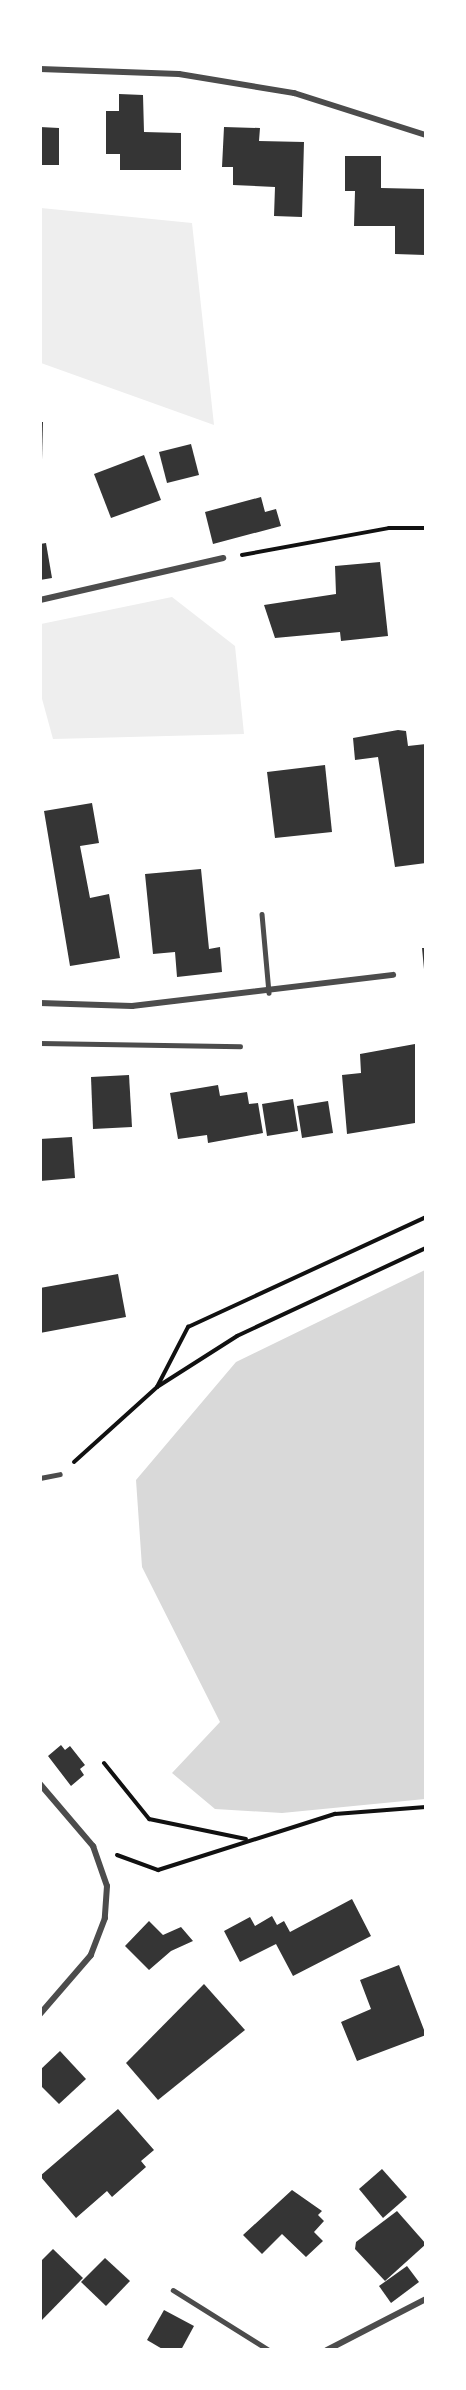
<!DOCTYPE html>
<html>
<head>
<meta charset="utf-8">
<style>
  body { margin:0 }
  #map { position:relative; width:466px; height:2390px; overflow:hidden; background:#fff; font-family:"Libre Baskerville",serif }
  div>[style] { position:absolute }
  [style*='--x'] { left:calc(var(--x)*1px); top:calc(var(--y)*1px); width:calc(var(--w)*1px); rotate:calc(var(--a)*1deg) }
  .green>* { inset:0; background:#eee }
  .water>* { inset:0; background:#d9d9d9 }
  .building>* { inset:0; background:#353535 }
  .path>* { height:4px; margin:-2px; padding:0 2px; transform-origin:2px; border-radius:2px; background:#111 }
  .service>* { height:4.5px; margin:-2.25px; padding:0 2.25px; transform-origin:2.25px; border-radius:2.25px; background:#4c4c4c }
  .minor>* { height:6px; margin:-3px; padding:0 3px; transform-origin:3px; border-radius:3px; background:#4c4c4c }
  span { translate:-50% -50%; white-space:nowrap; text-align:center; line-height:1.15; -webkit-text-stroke:6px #fff; paint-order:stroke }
  .frame { position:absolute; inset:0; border:42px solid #fff; pointer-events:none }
</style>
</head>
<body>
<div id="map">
  <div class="green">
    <i style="clip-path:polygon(41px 208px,192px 223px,214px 425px,41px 363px)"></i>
    <i style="clip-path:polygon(172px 597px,235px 646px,244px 734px,53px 739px,41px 695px,41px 624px)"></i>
  </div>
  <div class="water">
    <i style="clip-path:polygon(425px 1270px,425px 1799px,282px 1813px,215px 1809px,172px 1773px,220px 1722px,142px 1567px,136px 1480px,236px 1362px)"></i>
  </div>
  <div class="building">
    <i style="clip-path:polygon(119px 94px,143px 95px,144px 132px,181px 133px,181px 170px,120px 170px,120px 154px,106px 154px,106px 111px,119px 111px)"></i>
    <i style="clip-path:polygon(40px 127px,59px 128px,59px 165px,40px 165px)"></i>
    <i style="clip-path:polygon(224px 127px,260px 128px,259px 141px,304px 142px,302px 217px,274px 216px,275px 187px,233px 185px,233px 167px,222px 167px)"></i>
    <i style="clip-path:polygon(345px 156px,381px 156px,381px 188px,425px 189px,425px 255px,395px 254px,395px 226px,354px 226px,355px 191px,345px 191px)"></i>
    <i style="clip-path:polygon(40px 422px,43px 422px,42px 460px,40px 460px)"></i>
    <i style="clip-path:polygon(191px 444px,199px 475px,167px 483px,159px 452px)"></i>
    <i style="clip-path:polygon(144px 455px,161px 500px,111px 518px,94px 474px)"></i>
    <i style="clip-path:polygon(261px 497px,265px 512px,276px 509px,281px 526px,213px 544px,205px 512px)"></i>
    <i style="clip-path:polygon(46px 543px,52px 578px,40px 580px,40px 544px)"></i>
    <i style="clip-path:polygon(380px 562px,388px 636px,341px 641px,340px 632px,275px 638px,264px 605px,336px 594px,335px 566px)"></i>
    <i style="clip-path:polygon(398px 730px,406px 731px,408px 746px,426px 744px,426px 863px,395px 867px,378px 757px,355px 760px,353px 738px)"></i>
    <i style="clip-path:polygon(325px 765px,332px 832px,275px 838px,267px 772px)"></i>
    <i style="clip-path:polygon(92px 803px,99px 843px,80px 846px,90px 898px,109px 894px,120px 958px,70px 966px,44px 811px)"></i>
    <i style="clip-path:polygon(201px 869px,209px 949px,220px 947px,222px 972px,177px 977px,175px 952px,153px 954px,145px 874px)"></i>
    <i style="clip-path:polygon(422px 948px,426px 948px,426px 969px,424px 969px)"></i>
    <i style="clip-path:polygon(415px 1044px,415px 1123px,347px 1134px,342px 1075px,361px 1073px,360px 1054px)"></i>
    <i style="clip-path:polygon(129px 1075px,132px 1127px,93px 1129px,91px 1077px)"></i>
    <i style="clip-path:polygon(218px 1085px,220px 1096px,247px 1092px,249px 1104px,258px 1103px,263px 1133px,208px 1143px,207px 1135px,178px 1139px,170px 1093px)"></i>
    <i style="clip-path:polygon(293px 1099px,298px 1131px,267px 1136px,262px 1104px)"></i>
    <i style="clip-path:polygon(328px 1101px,333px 1133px,302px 1138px,297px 1106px)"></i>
    <i style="clip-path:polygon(72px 1137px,75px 1178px,40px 1181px,40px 1139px)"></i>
    <i style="clip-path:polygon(118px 1274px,126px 1317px,40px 1333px,40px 1288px)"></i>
    <i style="clip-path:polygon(61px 1745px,65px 1750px,70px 1746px,85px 1765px,80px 1769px,84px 1775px,71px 1786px,48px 1756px)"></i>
    <i style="clip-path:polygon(352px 1899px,371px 1936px,293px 1976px,276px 1944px,240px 1962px,224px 1931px,250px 1917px,255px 1926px,272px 1916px,277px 1925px,284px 1921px,290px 1932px)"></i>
    <i style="clip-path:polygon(149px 1921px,163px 1935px,181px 1927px,193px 1941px,171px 1951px,149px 1970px,125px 1946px)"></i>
    <i style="clip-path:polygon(399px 1965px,426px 2035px,357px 2061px,341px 2022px,371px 2009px,360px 1980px)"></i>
    <i style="clip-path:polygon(204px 1984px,245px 2030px,158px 2100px,126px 2063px)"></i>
    <i style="clip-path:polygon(60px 2051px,86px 2079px,59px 2104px,40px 2085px,40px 2070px)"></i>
    <i style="clip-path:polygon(118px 2109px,154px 2150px,141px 2161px,146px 2167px,112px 2197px,107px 2191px,76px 2218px,40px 2176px)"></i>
    <i style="clip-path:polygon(382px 2169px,407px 2197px,383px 2218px,359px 2189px)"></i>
    <i style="clip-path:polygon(292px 2190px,322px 2211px,318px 2215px,324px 2221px,314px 2232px,323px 2241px,306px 2257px,282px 2234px,262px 2254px,243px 2235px)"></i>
    <i style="clip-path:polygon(397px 2211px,426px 2244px,385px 2281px,355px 2249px,356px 2242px)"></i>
    <i style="clip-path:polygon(53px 2249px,83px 2278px,40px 2322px,40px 2262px)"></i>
    <i style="clip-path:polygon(105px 2258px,130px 2281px,106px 2306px,81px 2282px)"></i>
    <i style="clip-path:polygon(407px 2266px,419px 2282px,391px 2303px,379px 2286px)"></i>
    <i style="clip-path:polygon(164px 2310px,194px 2326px,181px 2350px,164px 2350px,147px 2340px)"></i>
  </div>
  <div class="path">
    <i style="--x:242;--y:555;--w:149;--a:-10.4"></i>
    <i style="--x:389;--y:528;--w:37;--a:0"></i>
    <i style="--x:157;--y:1387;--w:95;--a:-32.5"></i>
    <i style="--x:237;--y:1336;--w:208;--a:-25"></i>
    <i style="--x:74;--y:1462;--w:112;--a:-42.1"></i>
    <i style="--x:157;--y:1387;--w:68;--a:-62.7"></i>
    <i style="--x:188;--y:1327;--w:262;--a:-24.8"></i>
    <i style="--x:104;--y:1763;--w:72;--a:51.2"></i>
    <i style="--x:149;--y:1819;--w:99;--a:11.7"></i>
    <i style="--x:117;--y:1855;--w:44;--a:20.1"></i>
    <i style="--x:158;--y:1870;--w:186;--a:-17.6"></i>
    <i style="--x:335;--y:1814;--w:91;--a:-4.4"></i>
  </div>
  <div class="service">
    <i style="--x:262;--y:914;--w:79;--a:84.9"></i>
    <i style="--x:40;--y:1043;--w:200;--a:0.9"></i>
    <i style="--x:40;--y:1478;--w:20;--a:-11"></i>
    <i style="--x:173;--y:2290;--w:113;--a:32"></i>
  </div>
  <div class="minor">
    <i style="--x:40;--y:69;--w:139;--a:2.1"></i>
    <i style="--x:179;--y:74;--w:117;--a:9.4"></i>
    <i style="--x:294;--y:93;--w:139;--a:17.7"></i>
    <i style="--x:40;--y:600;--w:188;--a:-12.9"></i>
    <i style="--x:40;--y:1003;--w:92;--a:1.9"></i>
    <i style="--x:132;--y:1006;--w:263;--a:-6.8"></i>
    <i style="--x:40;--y:1784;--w:82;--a:49.5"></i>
    <i style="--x:93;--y:1846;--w:42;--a:70.7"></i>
    <i style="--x:107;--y:1886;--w:32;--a:94"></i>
    <i style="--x:105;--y:1918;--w:40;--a:111"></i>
    <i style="--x:91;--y:1955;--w:78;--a:130.8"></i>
    <i style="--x:327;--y:2350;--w:111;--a:-27.3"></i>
  </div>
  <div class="frame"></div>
</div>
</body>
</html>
